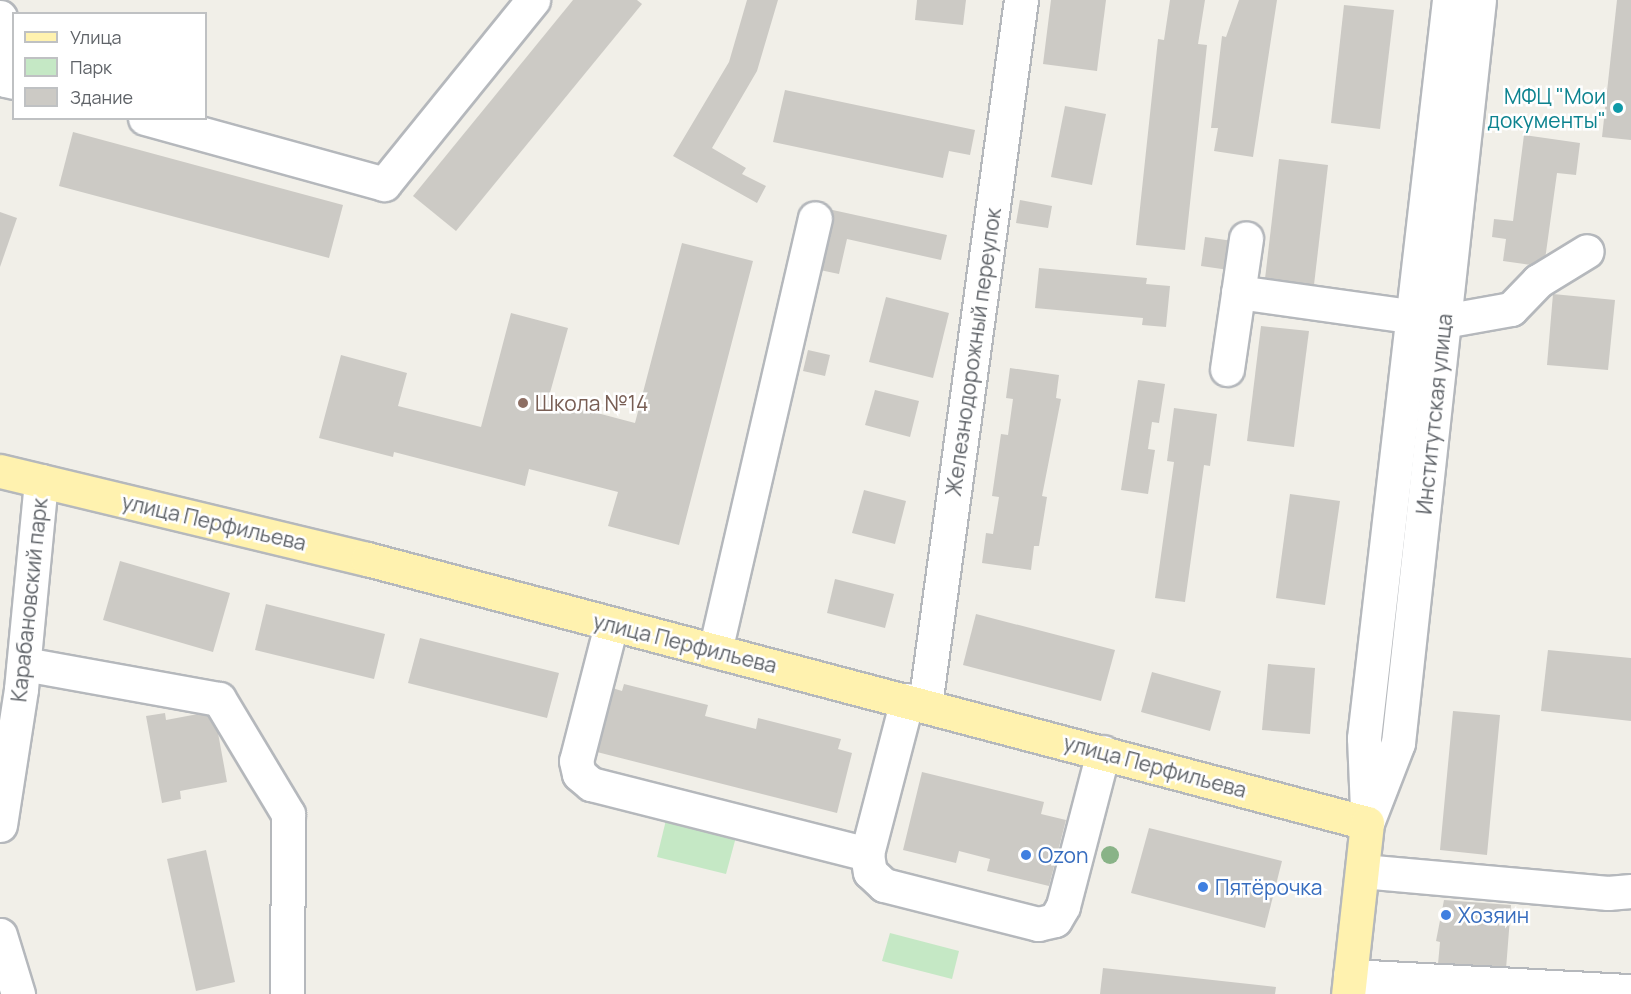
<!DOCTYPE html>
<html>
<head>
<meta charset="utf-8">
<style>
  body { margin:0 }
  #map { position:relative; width:1631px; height:994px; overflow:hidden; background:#f1efe8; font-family:Manrope,sans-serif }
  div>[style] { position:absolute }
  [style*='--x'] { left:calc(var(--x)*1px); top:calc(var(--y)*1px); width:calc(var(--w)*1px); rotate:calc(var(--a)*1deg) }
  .green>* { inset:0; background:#c5e8c5 }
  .building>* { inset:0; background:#cccac5 }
  .roads { filter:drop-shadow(2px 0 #b5b8bc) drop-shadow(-2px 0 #b5b8bc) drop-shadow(0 2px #b5b8bc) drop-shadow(0 -2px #b5b8bc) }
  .minor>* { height:33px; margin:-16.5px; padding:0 16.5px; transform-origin:16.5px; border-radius:16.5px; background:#fff }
  .major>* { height:33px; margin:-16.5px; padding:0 16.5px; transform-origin:16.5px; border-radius:16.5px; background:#fff2af }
  .trees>* { width:18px; height:18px; margin:-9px; border-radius:50%; background:#89b387 }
  .dots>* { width:16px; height:16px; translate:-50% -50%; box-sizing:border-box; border:3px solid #fff; border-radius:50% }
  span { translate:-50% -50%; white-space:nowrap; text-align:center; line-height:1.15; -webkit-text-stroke:5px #fff; paint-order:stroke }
  .culture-label { font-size:21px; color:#0d838f }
  .right { translate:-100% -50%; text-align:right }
  .street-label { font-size:21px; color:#5f6368 }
  .education-label { font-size:21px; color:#785e54 }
  .left { translate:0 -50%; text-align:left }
  .shop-label { font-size:21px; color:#366cbe }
  .legend { position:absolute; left:12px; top:12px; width:195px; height:108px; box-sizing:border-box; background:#fff; border:2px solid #bfc1c3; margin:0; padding:8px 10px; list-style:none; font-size:18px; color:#5f6368 }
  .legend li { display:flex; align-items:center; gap:12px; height:30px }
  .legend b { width:30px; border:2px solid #bfc1c3 }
</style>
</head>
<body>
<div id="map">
  <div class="green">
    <i style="clip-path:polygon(666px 820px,736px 837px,726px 874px,657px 857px)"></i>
    <i style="clip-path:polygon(890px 933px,959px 951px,952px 979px,882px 961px)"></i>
  </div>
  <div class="building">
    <i style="clip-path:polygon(573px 0,637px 0,642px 4px,456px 231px,413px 196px)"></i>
    <i style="clip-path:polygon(747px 0,778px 0,757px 71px,712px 148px,746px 168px,742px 174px,766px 186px,757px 203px,673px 156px,729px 62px)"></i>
    <i style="clip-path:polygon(917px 0,966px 0,963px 25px,915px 20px)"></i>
    <i style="clip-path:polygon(1051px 0,1106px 0,1097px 71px,1043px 64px)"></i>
    <i style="clip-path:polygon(1170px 0,1205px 0,1198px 44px,1207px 45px,1185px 250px,1136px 245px,1158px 39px,1164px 40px)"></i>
    <i style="clip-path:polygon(1239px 0,1277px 0,1253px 157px,1214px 151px,1218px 128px,1211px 128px,1222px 36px,1226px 37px)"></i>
    <i style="clip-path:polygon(1617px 0,1631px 0,1631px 140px,1602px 137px)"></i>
    <i style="clip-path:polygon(1344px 5px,1394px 10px,1380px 129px,1331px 123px)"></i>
    <i style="clip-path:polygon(785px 90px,975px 130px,970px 155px,949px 151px,943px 178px,773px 142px)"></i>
    <i style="clip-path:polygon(1065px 106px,1106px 114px,1092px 185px,1051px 177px)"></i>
    <i style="clip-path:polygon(73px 132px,343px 205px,329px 258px,59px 186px)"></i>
    <i style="clip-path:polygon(1524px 135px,1580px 143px,1576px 175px,1557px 173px,1544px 267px,1503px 261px,1506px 239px,1492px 237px,1494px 219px,1513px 221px)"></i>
    <i style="clip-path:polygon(1279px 159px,1328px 165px,1314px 285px,1265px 279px)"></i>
    <i style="clip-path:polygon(1020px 200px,1052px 206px,1048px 228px,1016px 223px)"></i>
    <i style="clip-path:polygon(828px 209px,947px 235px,941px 260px,847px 239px,839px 274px,815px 269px)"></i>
    <i style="clip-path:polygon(0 212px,17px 218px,0 267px)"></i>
    <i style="clip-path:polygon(1205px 237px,1233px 241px,1229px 270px,1201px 266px)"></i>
    <i style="clip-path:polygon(682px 243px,753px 261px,679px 545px,608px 526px,618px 492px,529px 469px,525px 486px,394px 452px,393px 457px,319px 438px,341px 355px,407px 373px,398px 406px,481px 427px,511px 313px,568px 328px,548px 400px,635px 423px)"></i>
    <i style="clip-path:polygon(1039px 268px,1147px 278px,1146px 284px,1170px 286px,1166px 327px,1142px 325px,1143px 318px,1035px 308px)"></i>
    <i style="clip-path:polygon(1553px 294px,1615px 300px,1608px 370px,1547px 365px)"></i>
    <i style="clip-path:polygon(886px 297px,949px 313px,933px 378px,869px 362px)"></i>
    <i style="clip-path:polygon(1261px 326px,1309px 331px,1294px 447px,1247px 441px)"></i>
    <i style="clip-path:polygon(808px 350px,830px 355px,825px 376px,803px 371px)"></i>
    <i style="clip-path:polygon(1010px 368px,1059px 375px,1056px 398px,1061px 399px,1042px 496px,1047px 497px,1039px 546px,1034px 546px,1031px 570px,982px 563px,986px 533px,993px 534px,999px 497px,992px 496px,1001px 434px,1008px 435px,1013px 399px,1006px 398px)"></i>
    <i style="clip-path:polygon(1138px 380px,1165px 384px,1159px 423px,1152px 422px,1148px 449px,1155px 450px,1148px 494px,1121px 490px)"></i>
    <i style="clip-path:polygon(875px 390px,919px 401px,910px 437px,865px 425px)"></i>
    <i style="clip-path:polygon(1174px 408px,1217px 414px,1210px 466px,1204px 465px,1185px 602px,1155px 598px,1174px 462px,1167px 461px)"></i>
    <i style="clip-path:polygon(864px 490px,906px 501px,895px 544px,852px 533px)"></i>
    <i style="clip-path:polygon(1290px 494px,1340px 501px,1325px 605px,1276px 598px)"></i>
    <i style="clip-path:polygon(120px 561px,230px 593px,213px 652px,103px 620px)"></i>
    <i style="clip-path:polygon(835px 579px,894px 594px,885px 628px,827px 613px)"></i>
    <i style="clip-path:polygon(266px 604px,385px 634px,374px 679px,255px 650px)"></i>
    <i style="clip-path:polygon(976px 614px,1115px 650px,1101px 701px,963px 665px)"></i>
    <i style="clip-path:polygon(420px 638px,559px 673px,547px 718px,408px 683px)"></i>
    <i style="clip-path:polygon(1548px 650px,1631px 658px,1631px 721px,1541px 711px)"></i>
    <i style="clip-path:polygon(1268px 664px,1315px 668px,1310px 734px,1262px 730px)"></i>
    <i style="clip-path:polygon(1152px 672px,1221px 691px,1210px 731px,1141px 712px)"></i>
    <i style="clip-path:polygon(624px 684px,708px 705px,705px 716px,756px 729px,758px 718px,841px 739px,838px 749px,852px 753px,837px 813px,593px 751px,609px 687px,622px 691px)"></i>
    <i style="clip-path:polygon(214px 711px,227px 782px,180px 791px,181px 799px,162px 803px,146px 716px,165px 713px,166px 720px)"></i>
    <i style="clip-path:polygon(1453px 711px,1500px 715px,1487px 855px,1440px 850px)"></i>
    <i style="clip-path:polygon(922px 772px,1044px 802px,1041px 814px,1066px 820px,1049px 886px,987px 871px,990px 859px,959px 851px,956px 863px,903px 850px)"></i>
    <i style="clip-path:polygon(1149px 828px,1282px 861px,1265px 928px,1131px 893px)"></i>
    <i style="clip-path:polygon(206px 850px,235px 982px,196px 991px,167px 859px)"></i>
    <i style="clip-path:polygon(1444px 900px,1511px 905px,1506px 969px,1438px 964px,1440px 942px,1436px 941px)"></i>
    <i style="clip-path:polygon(1103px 968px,1276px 987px,1275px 994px,1100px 994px)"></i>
  </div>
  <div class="roads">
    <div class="minor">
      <i style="--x:0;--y:17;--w:63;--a:85.5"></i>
      <i style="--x:5;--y:80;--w:9;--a:13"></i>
      <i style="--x:145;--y:118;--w:248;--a:15.4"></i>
      <i style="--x:384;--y:184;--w:237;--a:-51"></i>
      <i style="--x:1238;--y:292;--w:208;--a:8"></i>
      <i style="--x:1444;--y:321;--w:68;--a:-10.2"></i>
      <i style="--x:1511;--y:309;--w:39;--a:-46"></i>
      <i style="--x:1538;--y:281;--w:57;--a:-31.5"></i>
      <i style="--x:1227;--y:369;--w:132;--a:-81.7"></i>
      <i style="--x:611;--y:625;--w:140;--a:104.4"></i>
      <i style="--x:576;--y:761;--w:13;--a:77"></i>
      <i style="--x:579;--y:774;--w:16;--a:40"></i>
      <i style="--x:591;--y:784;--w:285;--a:14.2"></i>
      <i style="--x:715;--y:651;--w:444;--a:-77"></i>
      <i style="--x:24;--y:664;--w:198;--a:10.2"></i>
      <i style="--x:219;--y:699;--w:134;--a:59"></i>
      <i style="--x:288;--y:814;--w:180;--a:90.3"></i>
      <i style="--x:907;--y:700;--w:159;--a:104.6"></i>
      <i style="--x:867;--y:854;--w:18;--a:81"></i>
      <i style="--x:870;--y:872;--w:19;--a:43"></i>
      <i style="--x:884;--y:885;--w:159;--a:14.2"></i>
      <i style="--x:1038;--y:924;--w:17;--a:-13"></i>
      <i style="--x:1055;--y:920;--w:16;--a:-60"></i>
      <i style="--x:1063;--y:906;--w:159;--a:-75.4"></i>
      <i style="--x:925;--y:705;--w:712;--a:-82.25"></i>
      <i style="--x:1367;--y:809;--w:71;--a:-92.4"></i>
      <i style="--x:1364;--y:738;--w:743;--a:-83.43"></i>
      <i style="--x:1367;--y:823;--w:86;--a:-68.8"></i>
      <i style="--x:1398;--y:743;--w:747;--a:-83.78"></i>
      <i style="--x:0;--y:825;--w:138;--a:-81.2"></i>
      <i style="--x:21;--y:689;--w:209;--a:-84.5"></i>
      <i style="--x:1362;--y:871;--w:247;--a:5.1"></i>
      <i style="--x:1608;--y:893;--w:23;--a:-5"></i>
      <i style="--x:0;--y:935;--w:62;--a:73"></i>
      <i style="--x:1350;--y:976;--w:281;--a:3.1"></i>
    </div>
    <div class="major">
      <i style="--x:0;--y:471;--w:377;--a:13.5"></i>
      <i style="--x:367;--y:559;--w:1034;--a:14.79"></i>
      <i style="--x:1367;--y:823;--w:172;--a:96.3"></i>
    </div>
  </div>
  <div class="trees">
    <i style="left:1110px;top:855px"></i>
  </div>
  <div class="dots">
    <i style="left:1618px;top:108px;background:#0f9aa8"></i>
    <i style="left:523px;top:403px;background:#8d6e63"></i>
    <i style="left:1026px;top:855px;background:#3f7fe0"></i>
    <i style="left:1203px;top:887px;background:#3f7fe0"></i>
    <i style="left:1446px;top:915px;background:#3f7fe0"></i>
  </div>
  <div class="culture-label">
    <span class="right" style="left:1606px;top:108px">МФЦ "Мои<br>документы"</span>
  </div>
  <div class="street-label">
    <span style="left:973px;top:352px;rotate:-82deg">Железнодорожный переулок</span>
    <span style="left:1434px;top:414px;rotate:-84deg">Институтская улица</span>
    <span style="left:214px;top:522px;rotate:13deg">улица Перфильева</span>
    <span style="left:29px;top:600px;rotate:-84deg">Карабановский парк</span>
    <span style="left:685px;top:643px;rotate:14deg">улица Перфильева</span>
    <span style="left:1155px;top:766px;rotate:15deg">улица Перфильева</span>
  </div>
  <div class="education-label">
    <span class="left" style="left:535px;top:403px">Школа №14</span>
  </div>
  <div class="shop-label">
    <span class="left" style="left:1038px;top:855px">Ozon</span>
    <span class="left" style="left:1215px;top:887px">Пятёрочка</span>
    <span class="left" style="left:1458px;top:915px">Хозяин</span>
  </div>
  <ul class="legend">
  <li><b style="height:8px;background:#fff2af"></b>Улица</li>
  <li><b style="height:16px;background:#c5e8c5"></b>Парк</li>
  <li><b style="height:16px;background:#cccac5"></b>Здание</li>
  </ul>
</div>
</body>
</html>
